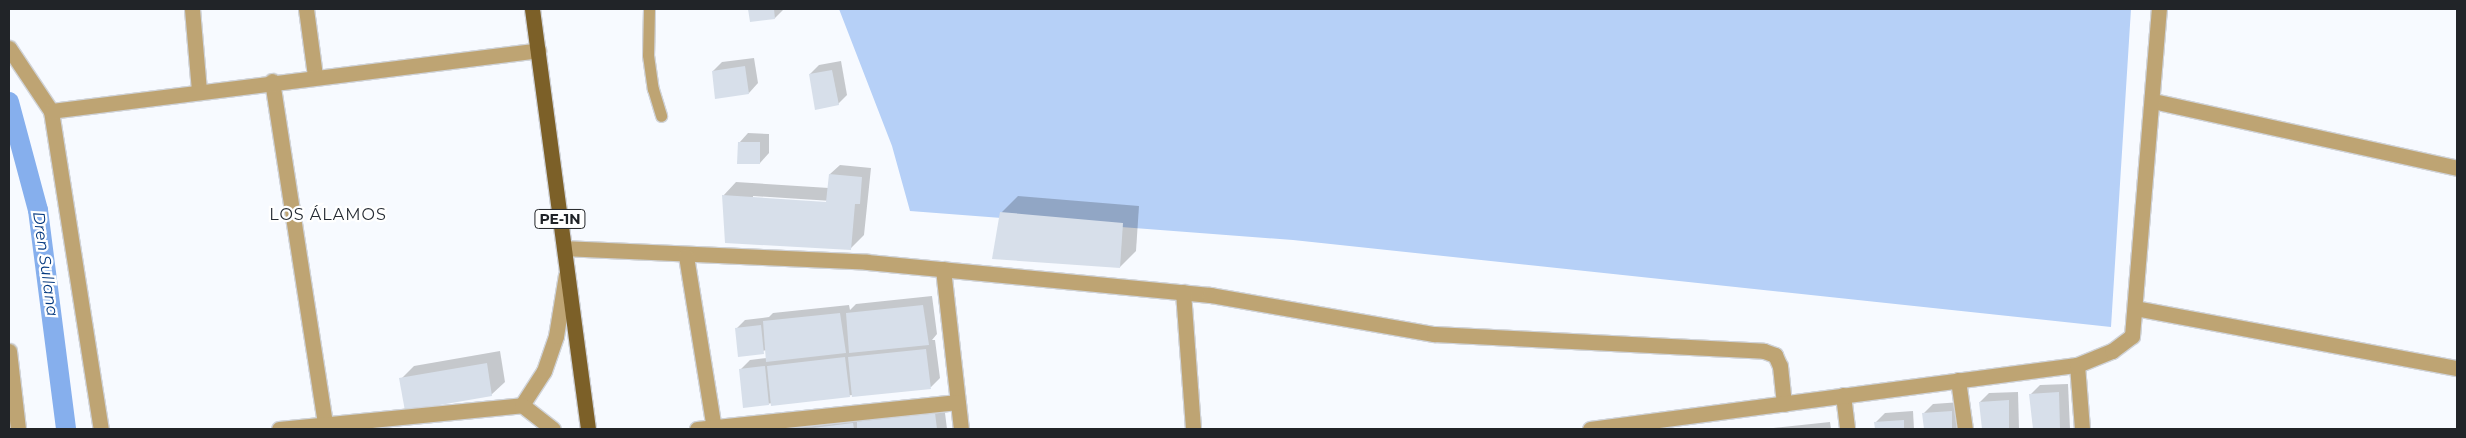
<!DOCTYPE html>
<html>
<head>
<meta charset="utf-8">
<style>
  body { margin:0 }
  #map { position:relative; width:2466px; height:438px; overflow:hidden; background:#f7faff; font-family:Montserrat,sans-serif }
  div>[style] { position:absolute }
  [style*='--x'] { left:calc(var(--x)*1px); top:calc(var(--y)*1px); width:calc(var(--w)*1px); rotate:calc(var(--a)*1deg) }
  .green>* { inset:0; background:#b6d0f7 }
  .shadow>* { inset:0; background:#0003 }
  .canal>* { height:20px; margin:-10px; padding:0 10px; transform-origin:10px; border-radius:10px; background:#86afed }
  .building>* { inset:0; background:#d7dfea }
  .roads { filter:drop-shadow(1px 0 #d0d3d8) drop-shadow(-1px 0 #d0d3d8) drop-shadow(0 1px #d0d3d8) drop-shadow(0 -1px #d0d3d8) }
  .lane>* { height:11px; margin:-5.5px; padding:0 5.5px; transform-origin:5.5px; border-radius:5.5px; background:#bea473 }
  .street>* { height:15px; margin:-7.5px; padding:0 7.5px; transform-origin:7.5px; border-radius:7.5px; background:#bea473 }
  .primary>* { height:15px; margin:-7.5px; padding:0 7.5px; transform-origin:7.5px; border-radius:7.5px; background:#7c6028 }
  span { translate:-50% -50%; white-space:nowrap; text-align:center; line-height:1.15; -webkit-text-stroke:4.5px #fff; paint-order:stroke }
  .shield-label span { padding:1px 4px; background:#fff; border:1px solid; border-radius:4px; -webkit-text-stroke-width:0 }
  .shield-label { font-size:14px; color:#212428; font-weight:700 }
  .neighbourhood-label { font-size:16px; color:#252b33; letter-spacing:1px }
  .water-label { font-size:16px; color:#03387f; font-style:italic }
  .frame { position:absolute; inset:0; border:10px solid #212428; pointer-events:none }
</style>
</head>
<body>
<div id="map">
  <div class="green">
    <i style="clip-path:polygon(839px 9px,2131px 9px,2111px 327px,1293px 240px,910px 211px,892px 146px)"></i>
  </div>
  <div class="shadow">
    <i style="clip-path:polygon(749px 9px,784px 9px,775px 18px,751px 21px)"></i>
    <i style="clip-path:polygon(754px 58px,758px 83px,749px 93px,713px 71px,722px 62px)"></i>
    <i style="clip-path:polygon(841px 61px,847px 95px,838px 104px,810px 74px,819px 65px)"></i>
    <i style="clip-path:polygon(748px 133px,769px 134px,769px 153px,760px 163px,739px 143px)"></i>
    <i style="clip-path:polygon(evenodd,840px 165px,871px 168px,864px 235px,851px 248px,723px 196px,736px 182px,829px 188px,830px 174px,840px 165px,753px 196px,832px 201px,839px 204px,753px 198px,753px 196px)"></i>
    <i style="clip-path:polygon(1018px 196px,1139px 206px,1136px 251px,1120px 267px,1001px 213px)"></i>
    <i style="clip-path:polygon(932px 296px,937px 334px,932px 340px,935px 340px,940px 378px,931px 387px,744px 406px,741px 369px,750px 360px,767px 358px,767px 350px,739px 356px,736px 329px,745px 320px,769px 317px,773px 313px,849px 305px,850px 310px,856px 304px)"></i>
    <i style="clip-path:polygon(500px 351px,505px 382px,491px 395px,401px 379px,414px 366px)"></i>
    <i style="clip-path:polygon(2068px 384px,2070px 429px,2034px 429px,2031px 394px,2040px 385px)"></i>
    <i style="clip-path:polygon(2018px 392px,2019px 429px,1983px 429px,1980px 402px,1989px 393px)"></i>
    <i style="clip-path:polygon(1961px 402px,1962px 429px,1925px 429px,1924px 413px,1933px 404px)"></i>
    <i style="clip-path:polygon(944px 405px,947px 429px,753px 429px)"></i>
    <i style="clip-path:polygon(1913px 411px,1914px 429px,1877px 429px,1876px 422px,1885px 413px)"></i>
    <i style="clip-path:polygon(1830px 422px,1831px 429px,1764px 429px)"></i>
  </div>
  <div class="canal">
    <i style="--x:9;--y:102;--w:112;--a:75"></i>
    <i style="--x:38;--y:210;--w:221;--a:82.7"></i>
  </div>
  <div class="building">
    <i style="clip-path:polygon(748px 9px,774px 9px,775px 19px,750px 22px)"></i>
    <i style="clip-path:polygon(745px 66px,749px 94px,715px 99px,712px 71px)"></i>
    <i style="clip-path:polygon(832px 70px,839px 105px,815px 110px,809px 74px)"></i>
    <i style="clip-path:polygon(738px 142px,760px 142px,760px 164px,737px 164px)"></i>
    <i style="clip-path:polygon(829px 174px,862px 177px,860px 204px,855px 204px,851px 250px,725px 243px,722px 195px,826px 202px)"></i>
    <i style="clip-path:polygon(1000px 212px,1123px 223px,1120px 268px,992px 259px)"></i>
    <i style="clip-path:polygon(923px 305px,929px 345px,849px 353px,846px 313px)"></i>
    <i style="clip-path:polygon(840px 313px,846px 353px,766px 362px,763px 321px)"></i>
    <i style="clip-path:polygon(761px 325px,764px 354px,738px 357px,735px 328px)"></i>
    <i style="clip-path:polygon(926px 349px,931px 389px,852px 397px,848px 357px)"></i>
    <i style="clip-path:polygon(845px 357px,850px 397px,771px 406px,767px 366px)"></i>
    <i style="clip-path:polygon(487px 363px,492px 396px,405px 411px,399px 378px)"></i>
    <i style="clip-path:polygon(765px 366px,769px 405px,743px 408px,739px 369px)"></i>
    <i style="clip-path:polygon(2059px 392px,2060px 429px,2033px 429px,2029px 394px)"></i>
    <i style="clip-path:polygon(2009px 400px,2009px 429px,1982px 429px,1979px 402px)"></i>
    <i style="clip-path:polygon(1952px 411px,1952px 429px,1924px 429px,1922px 413px)"></i>
    <i style="clip-path:polygon(935px 413px,937px 429px,857px 429px,857px 421px)"></i>
    <i style="clip-path:polygon(1904px 420px,1904px 429px,1875px 429px,1874px 422px)"></i>
    <i style="clip-path:polygon(853px 423px,854px 429px,814px 429px,813px 428px)"></i>
  </div>
  <div class="roads">
    <div class="lane">
      <i style="--x:649;--y:9;--w:46;--a:91.2"></i>
      <i style="--x:648;--y:55;--w:34;--a:82"></i>
      <i style="--x:653;--y:89;--w:28;--a:73"></i>
    </div>
    <div class="street">
      <i style="--x:192;--y:9;--w:82;--a:85.1"></i>
      <i style="--x:306;--y:9;--w:68;--a:82.3"></i>
      <i style="--x:9;--y:48;--w:76;--a:56.3"></i>
      <i style="--x:51;--y:111;--w:322;--a:81.1"></i>
      <i style="--x:272;--y:81;--w:346;--a:81.2"></i>
      <i style="--x:2153;--y:101;--w:311;--a:12.4"></i>
      <i style="--x:51;--y:111;--w:491;--a:-7.1"></i>
      <i style="--x:564;--y:248;--w:303;--a:2.6"></i>
      <i style="--x:867;--y:262;--w:345;--a:5.5"></i>
      <i style="--x:1210;--y:295;--w:227;--a:9.9"></i>
      <i style="--x:1434;--y:334;--w:330;--a:2.9"></i>
      <i style="--x:1764;--y:351;--w:12;--a:20"></i>
      <i style="--x:1775;--y:355;--w:12;--a:66"></i>
      <i style="--x:1780;--y:366;--w:38;--a:84"></i>
      <i style="--x:686;--y:256;--w:175;--a:80.8"></i>
      <i style="--x:943;--y:269;--w:161;--a:83.6"></i>
      <i style="--x:1183;--y:292;--w:137;--a:85.8"></i>
      <i style="--x:2135;--y:308;--w:328;--a:10.6"></i>
      <i style="--x:9;--y:351;--w:79;--a:83.4"></i>
      <i style="--x:2077;--y:365;--w:64;--a:85.5"></i>
      <i style="--x:1958;--y:380;--w:49;--a:81.9"></i>
      <i style="--x:1843;--y:395;--w:34;--a:83"></i>
      <i style="--x:522;--y:405;--w:40;--a:-57.1"></i>
      <i style="--x:544;--y:371;--w:37;--a:-71"></i>
      <i style="--x:556;--y:336;--w:62;--a:-80.7"></i>
      <i style="--x:279;--y:429;--w:244;--a:-5.6"></i>
      <i style="--x:522;--y:405;--w:39;--a:38"></i>
      <i style="--x:697;--y:429;--w:262;--a:-5.9"></i>
      <i style="--x:1590;--y:429;--w:491;--a:-7.5"></i>
      <i style="--x:2077;--y:365;--w:38;--a:-22"></i>
      <i style="--x:2112;--y:351;--w:25;--a:-37"></i>
      <i style="--x:2132;--y:336;--w:328;--a:-85.3"></i>
    </div>
    <div class="primary">
      <i style="--x:532;--y:9;--w:424;--a:82.4"></i>
    </div>
  </div>
  <div class="shield-label">
    <span style="left:560px;top:219px">PE-1N</span>
  </div>
  <div class="neighbourhood-label">
    <span style="left:328px;top:215px">LOS ÁLAMOS</span>
  </div>
  <div class="water-label">
    <span style="left:45px;top:264px;rotate:82deg">Dren Sullana</span>
  </div>
  <div class="frame"></div>
</div>
</body>
</html>
